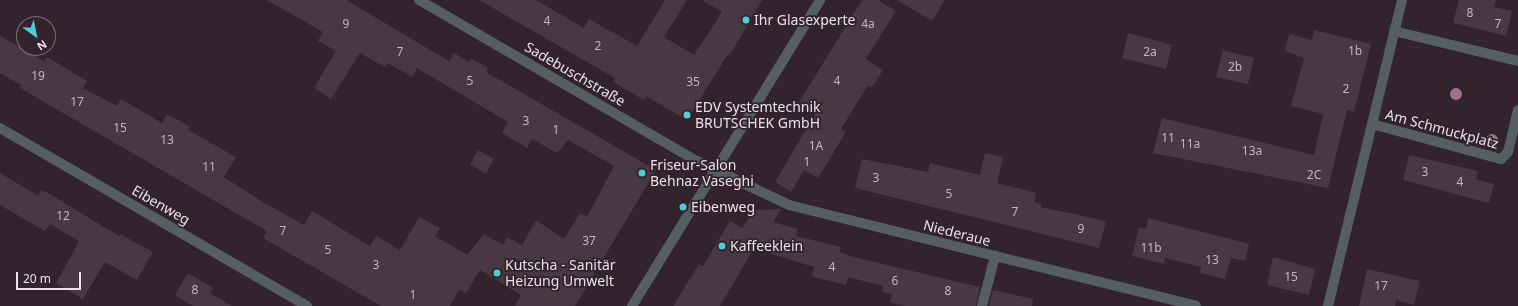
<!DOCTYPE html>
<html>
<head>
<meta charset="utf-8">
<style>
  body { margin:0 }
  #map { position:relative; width:1518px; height:306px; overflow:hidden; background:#32232c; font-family:"Noto Sans",sans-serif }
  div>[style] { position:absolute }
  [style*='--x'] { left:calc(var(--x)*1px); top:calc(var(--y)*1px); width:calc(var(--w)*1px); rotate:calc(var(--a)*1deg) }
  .building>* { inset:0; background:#483841 }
  .lane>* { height:10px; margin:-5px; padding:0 5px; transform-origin:5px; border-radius:5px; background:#555f60 }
  .street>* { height:10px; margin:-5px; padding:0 5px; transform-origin:5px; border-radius:5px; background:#555f60 }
  .trees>* { width:12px; height:12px; margin:-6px; border-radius:50%; background:#9f718c }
  .dots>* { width:11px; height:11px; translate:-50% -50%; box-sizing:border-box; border:2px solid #32232c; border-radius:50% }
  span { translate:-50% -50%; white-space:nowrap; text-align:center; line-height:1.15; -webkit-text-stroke:3.5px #32232c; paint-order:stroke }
  .number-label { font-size:12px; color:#c2b7bd }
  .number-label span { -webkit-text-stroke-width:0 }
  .poi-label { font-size:14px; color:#ebe1e6 }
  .left { translate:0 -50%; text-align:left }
  .street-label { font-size:14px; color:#ebe1e6 }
  .north { position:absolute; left:16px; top:16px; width:40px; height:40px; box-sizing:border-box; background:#32232c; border:1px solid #7c6f76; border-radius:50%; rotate:147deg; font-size:11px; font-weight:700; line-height:16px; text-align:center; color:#ebe1e6 }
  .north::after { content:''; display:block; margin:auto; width:14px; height:18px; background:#52cbd8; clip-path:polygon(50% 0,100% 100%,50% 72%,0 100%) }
  .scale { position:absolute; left:16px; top:272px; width:65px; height:18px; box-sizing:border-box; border:2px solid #ebe1e6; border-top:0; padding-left:5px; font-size:12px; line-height:14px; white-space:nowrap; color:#ebe1e6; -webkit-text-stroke:3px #32232c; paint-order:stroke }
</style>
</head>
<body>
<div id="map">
  <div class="building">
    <i style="clip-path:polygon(267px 0,346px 0,449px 61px,454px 53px,469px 62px,471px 58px,488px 68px,486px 72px,656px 170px,575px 306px,515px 306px,521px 295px,480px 270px,466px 293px,459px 290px,450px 306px,381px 306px,263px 238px,267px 231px,20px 88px,21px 85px,0 73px,0 36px,44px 61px,47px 57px,87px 81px,83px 88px,117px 106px,121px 99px,162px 123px,167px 114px,190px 127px,188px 130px,236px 157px,224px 177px,261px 201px,304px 225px,312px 211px,370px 246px,376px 236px,400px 250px,419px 217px,440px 228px,435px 236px,467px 255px,484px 234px,503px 245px,507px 237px,522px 245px,536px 220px,564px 239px,580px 213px,587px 217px,614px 166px,568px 140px,557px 153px,532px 139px,527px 148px,502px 133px,508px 122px,417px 68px,412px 77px,388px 63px,385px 67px,360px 53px,331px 99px,314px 88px,336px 51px,318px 41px,323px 32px)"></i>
    <i style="clip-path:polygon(479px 0,536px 0,584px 28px,589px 19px,637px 46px,665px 0,687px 0,664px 37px,694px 55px,722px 12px,702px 0,762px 0,730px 55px,728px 54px,687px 120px,646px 96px,644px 100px,613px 82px,615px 78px)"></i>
    <i style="clip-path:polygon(862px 0,878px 0,896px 11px,866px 59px,883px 70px,872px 87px,868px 85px,841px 129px,846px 132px,818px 178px,804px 170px,791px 192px,775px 182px,815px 114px,798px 104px)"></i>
    <i style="clip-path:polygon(897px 0,945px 0,932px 21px)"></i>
    <i style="clip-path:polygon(1459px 0,1496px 0,1494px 7px,1512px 11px,1506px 36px,1453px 23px)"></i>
    <i style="clip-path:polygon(1314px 30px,1371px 44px,1354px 112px,1347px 110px,1328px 188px,1153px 153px,1162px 118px,1314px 155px,1323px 114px,1291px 106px,1304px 58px,1285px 51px,1289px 34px,1312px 40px)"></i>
    <i style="clip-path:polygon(1128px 33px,1172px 45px,1166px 69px,1122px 58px)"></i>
    <i style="clip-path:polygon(1223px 50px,1254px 58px,1248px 84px,1216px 77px)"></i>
    <i style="clip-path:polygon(478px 150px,494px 159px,486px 174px,470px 164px)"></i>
    <i style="clip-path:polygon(985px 153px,1003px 157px,997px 183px,1036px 193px,1034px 202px,1041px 204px,1041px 207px,1106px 221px,1099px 248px,855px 188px,862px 159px,928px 172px,930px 163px,980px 175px)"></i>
    <i style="clip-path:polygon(1409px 155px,1478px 171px,1476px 179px,1494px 184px,1489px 203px,1403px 180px)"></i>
    <i style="clip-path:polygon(0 173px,38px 196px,41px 190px,50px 194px,119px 236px,120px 234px,153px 252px,137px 280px,105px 262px,83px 299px,56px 283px,79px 241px,50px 224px,45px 231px,0 205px)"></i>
    <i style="clip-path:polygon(781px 209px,773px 222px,798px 229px,796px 236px,841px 247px,840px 252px,853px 257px,980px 287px,976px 306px,906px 306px,890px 302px,892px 294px,882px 292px,883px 286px,848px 277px,846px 285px,817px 278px,812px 276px,814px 267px,772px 254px,756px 245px,720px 306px,673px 306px,699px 264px,703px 266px,730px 221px,742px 228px,754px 210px)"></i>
    <i style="clip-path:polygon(1148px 218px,1249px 244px,1245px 261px,1231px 258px,1225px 279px,1200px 273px,1201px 267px,1165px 258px,1164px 264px,1132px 256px,1139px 227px,1146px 229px)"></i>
    <i style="clip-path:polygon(1273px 257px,1315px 269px,1309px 295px,1267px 285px)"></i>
    <i style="clip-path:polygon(1367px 269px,1420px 281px,1414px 305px,1396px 300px,1395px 306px,1359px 306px)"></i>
    <i style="clip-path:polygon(188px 273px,213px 288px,210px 293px,232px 306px,193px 306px,175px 295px)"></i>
    <i style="clip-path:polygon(993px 290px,1033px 299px,1032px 306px,989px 306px)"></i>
  </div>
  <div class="lane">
    <i style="--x:982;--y:306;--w:52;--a:-75.4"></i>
  </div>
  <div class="street">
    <i style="--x:419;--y:0;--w:321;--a:30.1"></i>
    <i style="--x:697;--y:161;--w:102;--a:25.6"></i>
    <i style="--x:789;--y:205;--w:419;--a:13.9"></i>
    <i style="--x:1394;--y:31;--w:128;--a:13.6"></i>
    <i style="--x:1372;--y:124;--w:134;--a:15.2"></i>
    <i style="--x:1501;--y:159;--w:10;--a:-45"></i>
    <i style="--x:1508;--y:152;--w:43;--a:-76.6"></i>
    <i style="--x:0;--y:128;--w:355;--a:30.1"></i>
    <i style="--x:632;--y:306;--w:359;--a:-58.4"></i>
    <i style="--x:1328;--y:306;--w:315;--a:-76.4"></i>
  </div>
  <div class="trees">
    <i style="left:1456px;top:94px"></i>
    <i style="left:1492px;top:140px"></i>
  </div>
  <div class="dots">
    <i style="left:746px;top:20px;background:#52cbd8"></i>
    <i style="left:687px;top:115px;background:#52cbd8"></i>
    <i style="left:642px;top:173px;background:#52cbd8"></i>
    <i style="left:683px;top:207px;background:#52cbd8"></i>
    <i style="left:722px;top:246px;background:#52cbd8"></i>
    <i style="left:497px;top:273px;background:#52cbd8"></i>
  </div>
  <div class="number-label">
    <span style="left:1470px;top:13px">8</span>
    <span style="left:547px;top:21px">4</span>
    <span style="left:346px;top:24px">9</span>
    <span style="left:868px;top:24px">4a</span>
    <span style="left:1498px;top:24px">7</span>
    <span style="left:598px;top:46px">2</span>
    <span style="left:1355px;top:51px">1b</span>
    <span style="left:400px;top:52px">7</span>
    <span style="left:1150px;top:52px">2a</span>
    <span style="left:1235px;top:67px">2b</span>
    <span style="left:38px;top:76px">19</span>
    <span style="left:470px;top:81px">5</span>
    <span style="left:837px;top:81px">4</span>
    <span style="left:693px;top:82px">35</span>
    <span style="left:1346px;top:89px">2</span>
    <span style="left:77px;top:102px">17</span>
    <span style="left:526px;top:121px">3</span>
    <span style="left:120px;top:128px">15</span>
    <span style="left:556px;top:130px">1</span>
    <span style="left:1168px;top:138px">11</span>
    <span style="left:167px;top:140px">13</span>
    <span style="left:1190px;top:144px">11a</span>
    <span style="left:816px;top:146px">1A</span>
    <span style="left:1252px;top:151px">13a</span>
    <span style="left:807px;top:162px">1</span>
    <span style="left:209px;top:167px">11</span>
    <span style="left:1425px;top:172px">3</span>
    <span style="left:1314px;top:175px">2C</span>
    <span style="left:876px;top:178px">3</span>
    <span style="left:1460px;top:182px">4</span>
    <span style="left:949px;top:194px">5</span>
    <span style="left:1015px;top:212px">7</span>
    <span style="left:63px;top:216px">12</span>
    <span style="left:1081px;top:229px">9</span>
    <span style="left:283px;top:231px">7</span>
    <span style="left:589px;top:241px">37</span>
    <span style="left:1151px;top:248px">11b</span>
    <span style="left:328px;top:250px">5</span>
    <span style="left:1212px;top:260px">13</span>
    <span style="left:376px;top:265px">3</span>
    <span style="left:832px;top:267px">4</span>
    <span style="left:1291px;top:277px">15</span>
    <span style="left:895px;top:281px">6</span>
    <span style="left:1381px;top:286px">17</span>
    <span style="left:195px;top:290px">8</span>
    <span style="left:948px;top:291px">8</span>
    <span style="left:413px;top:295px">1</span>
  </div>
  <div class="poi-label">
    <span class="left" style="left:754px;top:20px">Ihr Glasexperte</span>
    <span class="left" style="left:695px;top:115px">EDV Systemtechnik<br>BRUTSCHEK GmbH</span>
    <span class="left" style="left:650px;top:173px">Friseur-Salon<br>Behnaz Vaseghi</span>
    <span class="left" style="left:691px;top:207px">Eibenweg</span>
    <span class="left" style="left:730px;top:246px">Kaffeeklein</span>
    <span class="left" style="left:505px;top:273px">Kutscha - Sanitär<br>Heizung Umwelt</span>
  </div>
  <div class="street-label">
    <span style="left:575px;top:74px;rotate:30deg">Sadebuschstraße</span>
    <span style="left:1442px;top:129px;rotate:15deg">Am Schmuckplatz</span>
    <span style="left:161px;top:205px;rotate:30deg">Eibenweg</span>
    <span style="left:957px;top:233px;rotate:14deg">Niederaue</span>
  </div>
  <div class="north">N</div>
  <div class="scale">20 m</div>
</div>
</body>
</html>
